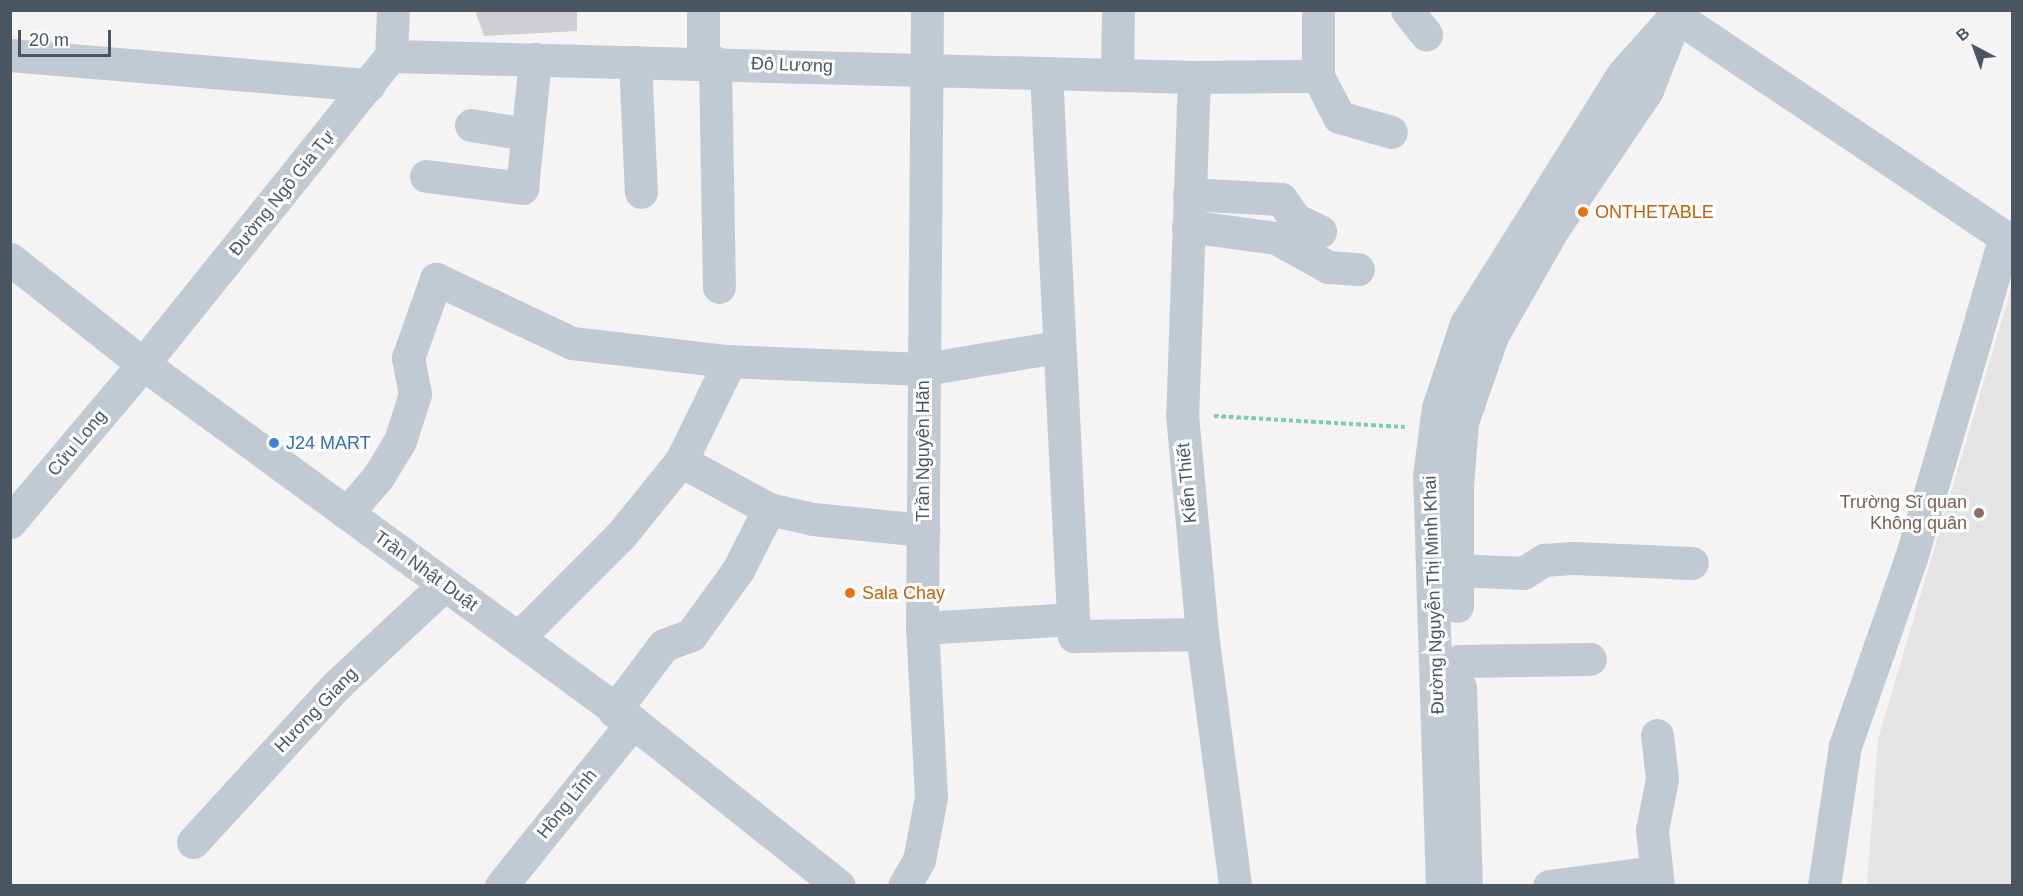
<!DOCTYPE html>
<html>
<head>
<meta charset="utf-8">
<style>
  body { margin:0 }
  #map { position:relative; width:2023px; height:896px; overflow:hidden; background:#f5f3f3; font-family:Helvetica,sans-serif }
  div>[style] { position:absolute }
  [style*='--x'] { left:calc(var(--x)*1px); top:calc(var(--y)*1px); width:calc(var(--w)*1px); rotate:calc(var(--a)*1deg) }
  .education>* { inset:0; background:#e6e4e5 }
  .building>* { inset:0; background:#cdcfd5 }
  .path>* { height:4px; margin-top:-2px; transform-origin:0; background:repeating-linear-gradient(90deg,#7ad0a6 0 4.5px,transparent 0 7.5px) }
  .minor>* { height:33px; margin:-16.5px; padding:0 16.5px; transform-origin:16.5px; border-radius:16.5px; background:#c1cad2 }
  .dots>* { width:16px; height:16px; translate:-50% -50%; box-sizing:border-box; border:3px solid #fff; border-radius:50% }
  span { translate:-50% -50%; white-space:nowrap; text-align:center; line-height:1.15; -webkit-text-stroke:6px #fff; paint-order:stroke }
  .street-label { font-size:18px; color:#4a5661 }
  .food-label { font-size:18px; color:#c56008 }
  .left { translate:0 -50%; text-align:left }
  .shop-label { font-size:18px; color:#366cbe }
  .education-label { font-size:18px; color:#785e54 }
  .right { translate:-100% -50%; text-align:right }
  .frame { position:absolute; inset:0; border:12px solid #4a5661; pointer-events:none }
  .north { position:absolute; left:1945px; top:18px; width:60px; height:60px; -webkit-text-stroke:4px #fff; paint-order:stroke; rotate:319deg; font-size:16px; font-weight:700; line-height:24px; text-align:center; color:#4a5661 }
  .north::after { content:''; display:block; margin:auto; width:21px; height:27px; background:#4a5661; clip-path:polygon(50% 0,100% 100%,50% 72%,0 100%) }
  .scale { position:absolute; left:18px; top:30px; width:93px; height:27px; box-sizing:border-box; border:3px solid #4a5661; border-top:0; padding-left:8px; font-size:18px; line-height:21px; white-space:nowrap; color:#4a5661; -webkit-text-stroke:4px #fff; paint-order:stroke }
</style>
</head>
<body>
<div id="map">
  <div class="education">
    <i style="clip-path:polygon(2012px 286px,2012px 885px,1867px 885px,1878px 739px)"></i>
  </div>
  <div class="building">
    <i style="clip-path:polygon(475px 10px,577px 10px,577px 31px,484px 36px)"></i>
  </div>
  <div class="path">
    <i style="--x:1214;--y:416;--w:191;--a:3.3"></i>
  </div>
  <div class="minor">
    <i style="--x:1318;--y:10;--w:66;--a:90"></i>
    <i style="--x:1318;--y:76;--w:46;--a:62.9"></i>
    <i style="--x:1339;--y:117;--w:54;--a:16.1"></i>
    <i style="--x:1407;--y:10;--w:31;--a:52"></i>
    <i style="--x:1676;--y:16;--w:405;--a:33.9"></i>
    <i style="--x:10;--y:55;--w:360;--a:4.8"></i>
    <i style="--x:391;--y:56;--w:803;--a:1.5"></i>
    <i style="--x:1194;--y:77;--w:124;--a:-0.5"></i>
    <i style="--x:635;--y:62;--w:130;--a:87.4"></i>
    <i style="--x:703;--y:62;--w:52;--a:-90"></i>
    <i style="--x:715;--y:62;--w:225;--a:89"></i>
    <i style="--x:1046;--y:73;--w:564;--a:87.15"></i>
    <i style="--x:1074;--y:636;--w:128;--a:-0.9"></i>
    <i style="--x:1117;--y:75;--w:65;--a:-89.1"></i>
    <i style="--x:1194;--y:77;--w:337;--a:92"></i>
    <i style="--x:1182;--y:414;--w:221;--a:84.8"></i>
    <i style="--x:1202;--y:634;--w:254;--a:82.5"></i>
    <i style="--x:471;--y:125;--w:57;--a:9.1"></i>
    <i style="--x:426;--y:176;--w:97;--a:7.1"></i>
    <i style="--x:522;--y:188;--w:130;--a:-84.2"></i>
    <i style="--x:1189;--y:194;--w:92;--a:3.1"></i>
    <i style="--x:1281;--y:199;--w:24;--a:55"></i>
    <i style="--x:1295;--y:219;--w:28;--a:26"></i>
    <i style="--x:1188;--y:226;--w:89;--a:7.8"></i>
    <i style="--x:1276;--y:238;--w:60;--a:29.1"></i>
    <i style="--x:1328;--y:267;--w:30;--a:4"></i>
    <i style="--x:10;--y:259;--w:169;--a:38.3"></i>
    <i style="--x:143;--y:364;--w:607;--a:36.15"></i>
    <i style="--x:633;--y:722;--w:263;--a:38.5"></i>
    <i style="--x:681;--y:461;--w:100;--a:28.6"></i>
    <i style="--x:769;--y:509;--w:45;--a:12.8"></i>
    <i style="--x:813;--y:519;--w:111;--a:5.7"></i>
    <i style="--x:347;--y:513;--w:48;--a:-49.3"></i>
    <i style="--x:378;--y:477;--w:42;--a:-58.6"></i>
    <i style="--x:400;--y:441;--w:49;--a:-72.3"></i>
    <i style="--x:415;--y:394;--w:37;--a:-101"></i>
    <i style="--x:408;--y:358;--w:84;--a:-70.5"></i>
    <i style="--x:436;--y:279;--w:150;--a:25.2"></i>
    <i style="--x:572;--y:343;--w:154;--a:6.7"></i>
    <i style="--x:725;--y:361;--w:199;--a:2.3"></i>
    <i style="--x:924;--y:369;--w:135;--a:-9.4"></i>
    <i style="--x:10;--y:522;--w:207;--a:-49.9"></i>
    <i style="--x:143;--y:364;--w:395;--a:-51.2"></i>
    <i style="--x:391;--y:56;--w:46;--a:-87.5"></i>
    <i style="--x:1456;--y:570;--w:67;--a:2.6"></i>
    <i style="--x:1523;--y:573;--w:25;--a:-32"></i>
    <i style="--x:1544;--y:560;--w:30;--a:-4"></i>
    <i style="--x:1574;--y:558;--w:118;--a:2.4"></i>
    <i style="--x:1457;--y:606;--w:120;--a:-90"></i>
    <i style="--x:1457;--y:486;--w:64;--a:-85.5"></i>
    <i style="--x:1462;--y:422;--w:91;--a:-70.8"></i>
    <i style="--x:1492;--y:336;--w:123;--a:-60.3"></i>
    <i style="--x:1553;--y:229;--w:168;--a:-55.9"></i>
    <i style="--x:1647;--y:90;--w:60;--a:-68.6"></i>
    <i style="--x:922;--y:628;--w:151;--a:-3.4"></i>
    <i style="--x:518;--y:638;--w:146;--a:-45"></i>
    <i style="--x:621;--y:535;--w:95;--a:-51"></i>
    <i style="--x:681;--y:461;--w:100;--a:-63.9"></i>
    <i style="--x:725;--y:371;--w:10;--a:-90"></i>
    <i style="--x:1459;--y:661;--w:131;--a:-0.9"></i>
    <i style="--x:1460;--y:687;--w:199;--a:88.3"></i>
    <i style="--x:614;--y:711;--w:83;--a:-52.9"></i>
    <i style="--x:664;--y:645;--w:29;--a:-20"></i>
    <i style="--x:691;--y:635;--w:80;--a:-54.1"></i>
    <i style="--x:738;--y:570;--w:68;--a:-63.1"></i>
    <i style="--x:1657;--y:735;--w:44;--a:83.5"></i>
    <i style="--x:1662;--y:779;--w:52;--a:101.1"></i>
    <i style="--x:1652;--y:830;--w:56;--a:83.9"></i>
    <i style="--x:193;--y:842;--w:214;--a:-47.5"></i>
    <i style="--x:338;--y:684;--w:145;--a:-43"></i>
    <i style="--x:501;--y:886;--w:211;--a:-51.2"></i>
    <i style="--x:904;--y:886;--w:30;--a:-60"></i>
    <i style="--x:919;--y:860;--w:64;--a:-79.2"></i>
    <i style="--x:931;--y:797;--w:169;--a:-93"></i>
    <i style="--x:922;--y:628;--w:618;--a:-89.54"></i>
    <i style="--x:1442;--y:886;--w:410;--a:-91.8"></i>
    <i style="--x:1429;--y:476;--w:69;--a:-82.5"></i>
    <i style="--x:1438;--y:408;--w:89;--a:-71.6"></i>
    <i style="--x:1466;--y:324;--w:295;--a:-57.9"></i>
    <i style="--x:1623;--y:74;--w:86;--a:-48.3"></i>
    <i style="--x:1549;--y:886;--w:108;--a:-7.5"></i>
    <i style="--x:1824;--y:886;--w:142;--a:-81.5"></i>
    <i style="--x:1845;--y:746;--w:199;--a:-70.7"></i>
    <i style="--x:1911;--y:558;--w:332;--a:-73.7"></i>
  </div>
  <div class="dots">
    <i style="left:1583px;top:212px;background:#e8710a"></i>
    <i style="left:274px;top:443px;background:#3f7fe0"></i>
    <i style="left:1979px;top:513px;background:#8d6e63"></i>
    <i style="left:850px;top:593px;background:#e8710a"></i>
  </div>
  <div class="street-label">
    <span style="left:792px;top:65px;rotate:2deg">Đô Lương</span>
    <span style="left:282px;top:193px;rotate:-51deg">Đường Ngô Gia Tự</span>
    <span style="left:77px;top:443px;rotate:-50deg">Cửu Long</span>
    <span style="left:923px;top:451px;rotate:-90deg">Trần Nguyên Hãn</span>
    <span style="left:1187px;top:483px;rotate:-95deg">Kiến Thiết</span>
    <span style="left:426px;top:571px;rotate:36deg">Trần Nhật Duật</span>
    <span style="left:1434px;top:595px;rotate:-92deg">Đường Nguyễn Thị Minh Khai</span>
    <span style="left:316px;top:710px;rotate:-46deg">Hương Giang</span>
    <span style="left:567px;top:804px;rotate:-51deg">Hồng Lĩnh</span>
  </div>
  <div class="food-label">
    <span class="left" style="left:1595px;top:212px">ONTHETABLE</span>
    <span class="left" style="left:862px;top:593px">Sala Chay</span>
  </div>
  <div class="shop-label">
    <span class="left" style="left:286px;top:443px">J24 MART</span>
  </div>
  <div class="education-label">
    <span class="right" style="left:1967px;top:513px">Trường Sĩ quan<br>Không quân</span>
  </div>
  <div class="frame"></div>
  <div class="north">B</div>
  <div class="scale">20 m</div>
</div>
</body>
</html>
